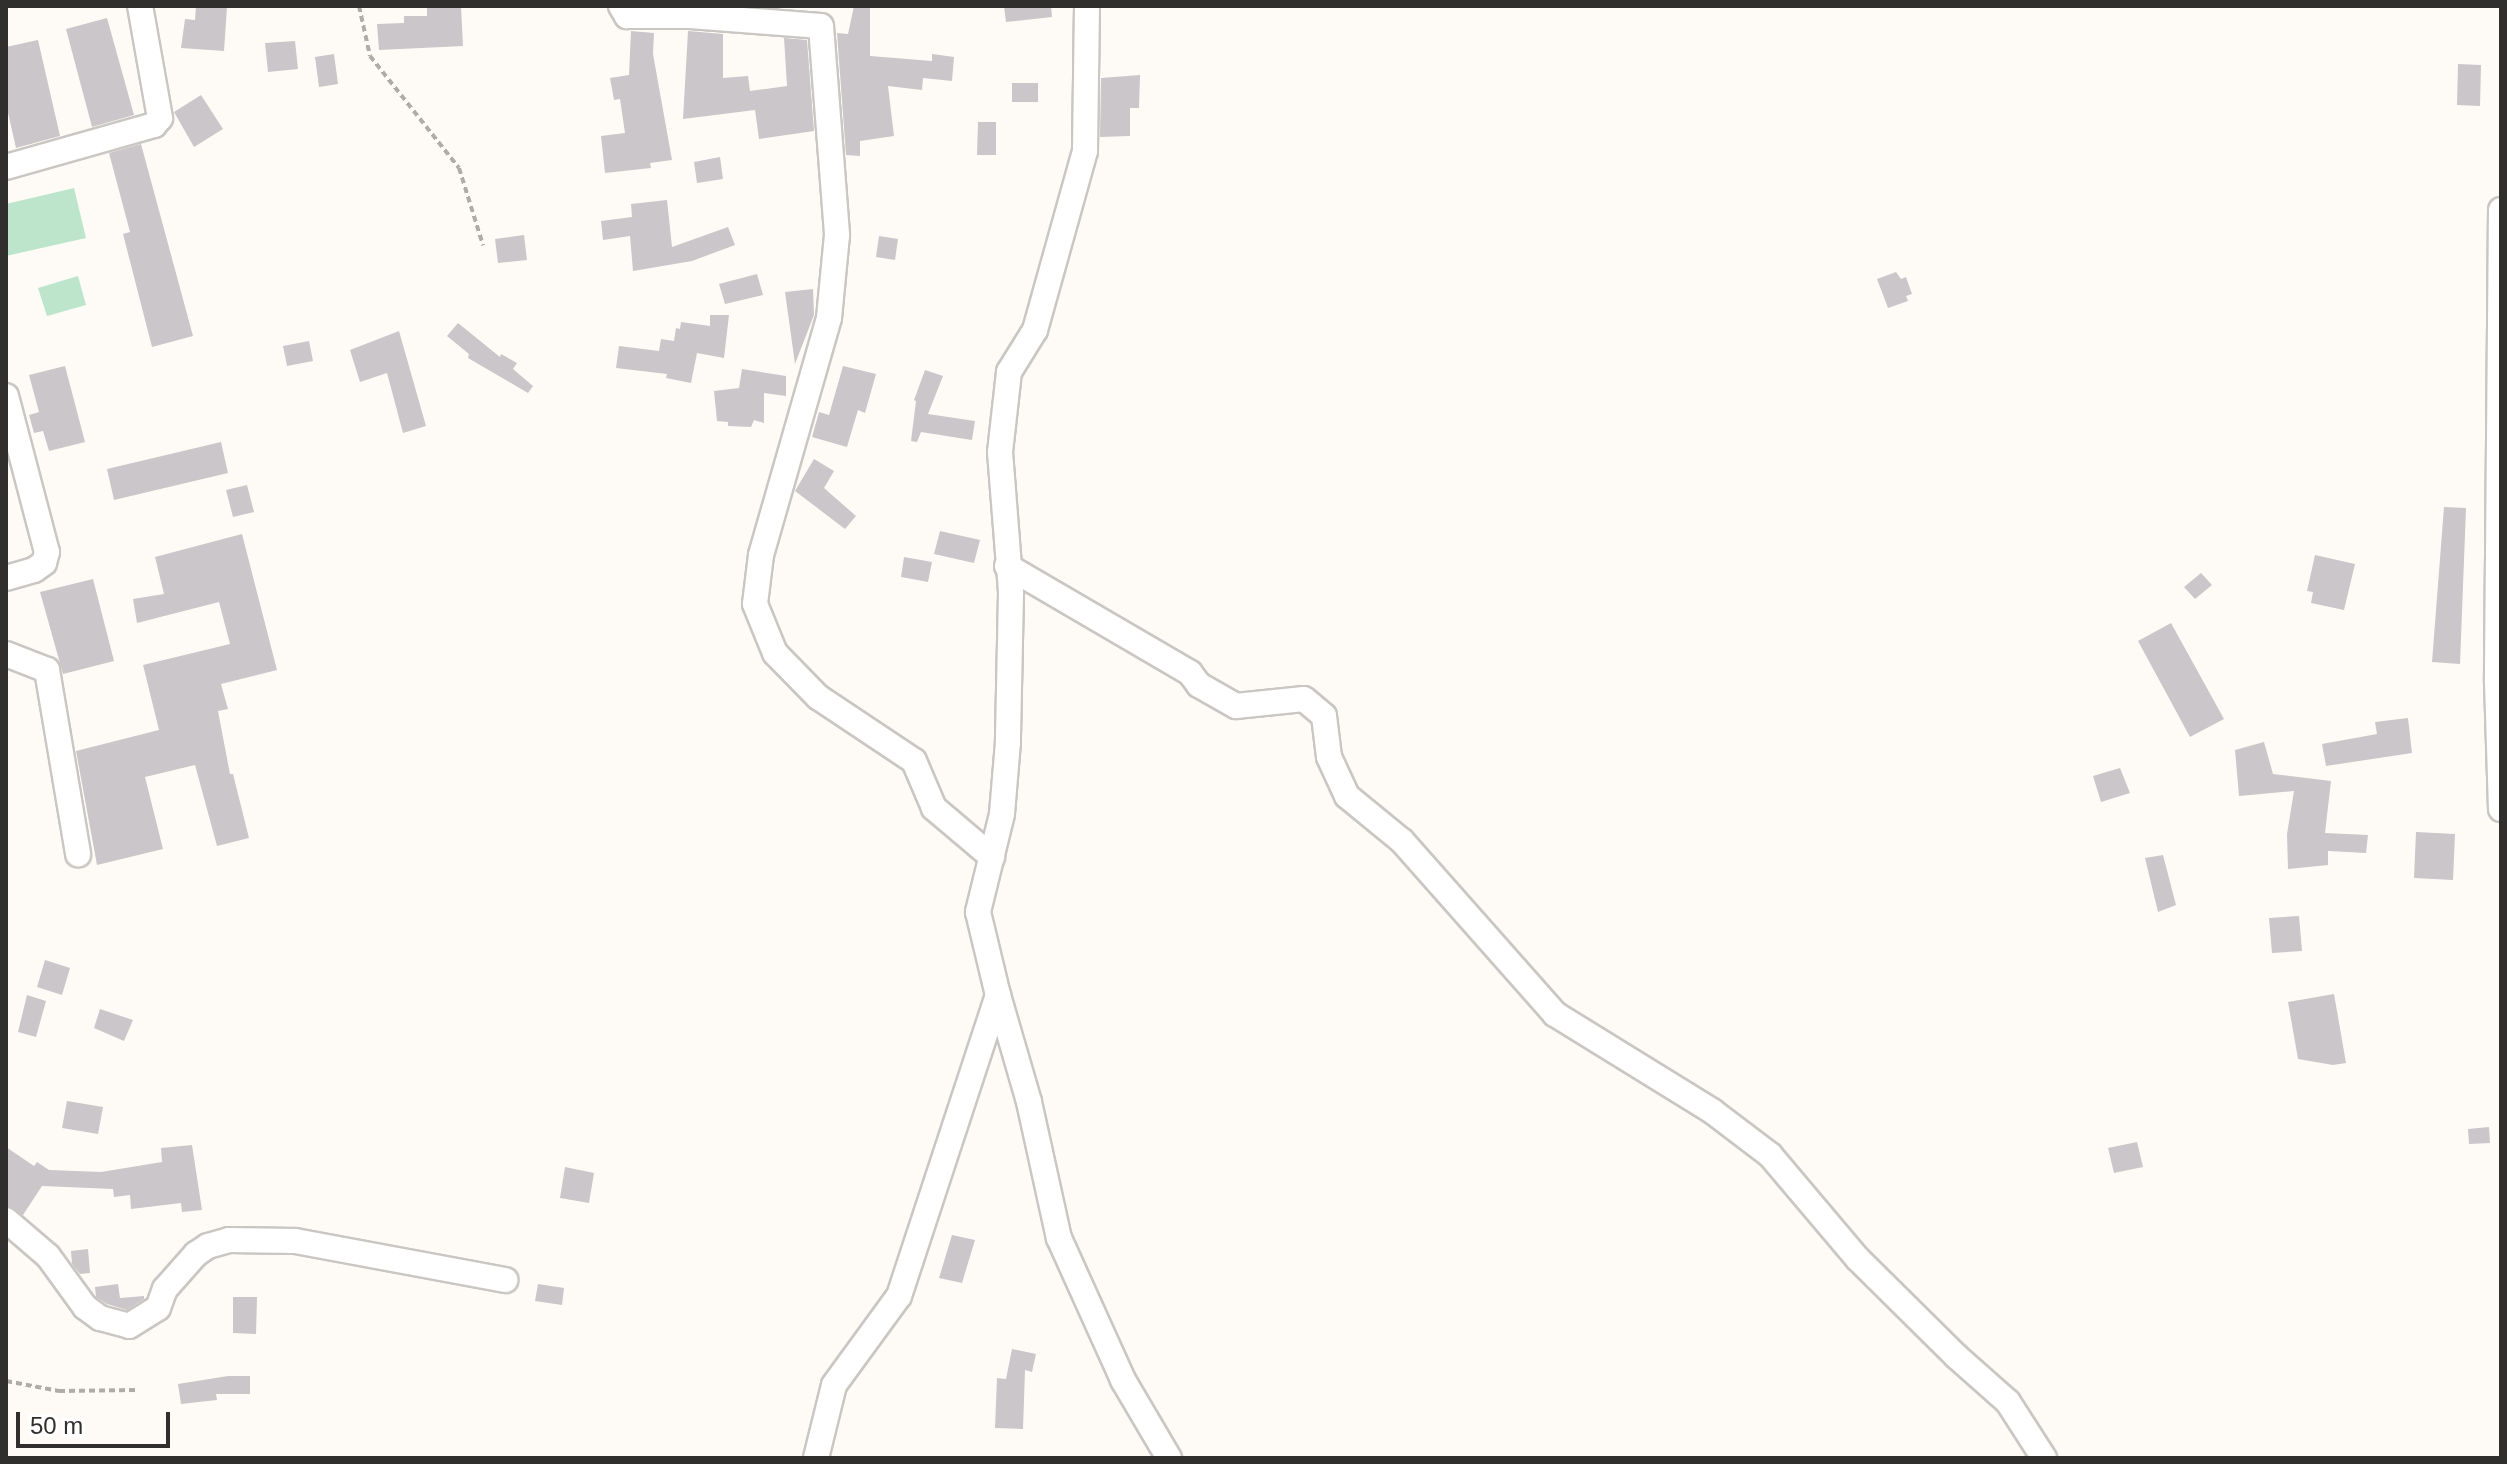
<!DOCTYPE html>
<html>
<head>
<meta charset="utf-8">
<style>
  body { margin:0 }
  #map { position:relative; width:2507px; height:1464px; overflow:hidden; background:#fefbf7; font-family:Arial,sans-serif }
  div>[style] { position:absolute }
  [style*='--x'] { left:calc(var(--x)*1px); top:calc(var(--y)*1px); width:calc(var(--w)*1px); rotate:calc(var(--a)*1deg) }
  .green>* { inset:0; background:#bde5cb }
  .building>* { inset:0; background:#cac6c9 }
  .path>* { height:4px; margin-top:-2px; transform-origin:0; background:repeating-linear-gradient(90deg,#aeaca9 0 6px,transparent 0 10px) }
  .roads { filter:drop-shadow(2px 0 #cac7c3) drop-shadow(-2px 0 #cac7c3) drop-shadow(0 2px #cac7c3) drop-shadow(0 -2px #cac7c3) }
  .minor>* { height:24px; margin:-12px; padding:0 12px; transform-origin:12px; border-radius:12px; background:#fff }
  span { translate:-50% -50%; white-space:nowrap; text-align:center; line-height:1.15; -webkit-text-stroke:6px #fff; paint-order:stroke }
  .frame { position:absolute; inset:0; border:8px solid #302f2d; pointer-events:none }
  .scale { position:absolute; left:16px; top:1412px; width:154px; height:36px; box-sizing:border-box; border:4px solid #302f2d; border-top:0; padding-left:10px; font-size:24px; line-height:28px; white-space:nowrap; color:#302f2d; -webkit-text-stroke:6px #fff; paint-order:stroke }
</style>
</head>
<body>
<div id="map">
  <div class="green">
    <i style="clip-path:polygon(74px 188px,86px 238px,6px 256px,6px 204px)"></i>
    <i style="clip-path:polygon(78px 276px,86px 305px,47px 316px,38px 288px)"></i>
  </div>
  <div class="building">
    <i style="clip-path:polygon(196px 6px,227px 7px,224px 51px,181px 48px,185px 19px,195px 20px)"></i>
    <i style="clip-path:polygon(461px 6px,463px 46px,379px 50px,377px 24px,404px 23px,404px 16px,427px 16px,427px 7px)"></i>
    <i style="clip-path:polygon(854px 6px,870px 6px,870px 56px,932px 61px,932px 54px,954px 57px,952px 81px,923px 78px,922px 90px,888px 86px,894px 136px,860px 141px,860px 156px,846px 155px,837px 33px,848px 34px)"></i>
    <i style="clip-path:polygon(1004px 6px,1051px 6px,1052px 17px,1006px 22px)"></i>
    <i style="clip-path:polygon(107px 18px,134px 115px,92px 127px,66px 29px)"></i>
    <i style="clip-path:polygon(631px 31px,654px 33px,653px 54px,672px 160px,650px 163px,651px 168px,605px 173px,601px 136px,625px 133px,620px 99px,614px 100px,610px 78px,629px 75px)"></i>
    <i style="clip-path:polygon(688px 31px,723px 34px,723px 78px,748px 76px,750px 91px,787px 86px,784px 38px,807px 40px,814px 131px,759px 139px,755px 110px,683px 119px)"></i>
    <i style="clip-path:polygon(38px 40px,60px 136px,16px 148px,6px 104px,6px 47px)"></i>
    <i style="clip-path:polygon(295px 41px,298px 69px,268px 72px,265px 43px)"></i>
    <i style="clip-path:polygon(334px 54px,338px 84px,319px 87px,315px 57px)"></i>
    <i style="clip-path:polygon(2458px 64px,2481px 65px,2480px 106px,2457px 105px)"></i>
    <i style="clip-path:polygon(1140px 75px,1139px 108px,1130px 108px,1130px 136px,1100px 137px,1101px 78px)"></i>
    <i style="clip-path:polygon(1012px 83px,1038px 83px,1038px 102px,1012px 102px)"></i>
    <i style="clip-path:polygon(201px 95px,223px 129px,194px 147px,174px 112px)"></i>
    <i style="clip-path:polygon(978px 122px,996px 122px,996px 155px,977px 155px)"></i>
    <i style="clip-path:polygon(141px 144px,193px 336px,152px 347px,123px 234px,130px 232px,109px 153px)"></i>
    <i style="clip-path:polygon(720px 157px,723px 179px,697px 183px,694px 162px)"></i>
    <i style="clip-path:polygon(667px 200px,672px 247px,728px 227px,735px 245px,692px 261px,633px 271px,630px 236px,603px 240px,601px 221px,632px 217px,631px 204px)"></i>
    <i style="clip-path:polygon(524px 235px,527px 260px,498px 263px,495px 239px)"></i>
    <i style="clip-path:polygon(879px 236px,898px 239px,895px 260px,876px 257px)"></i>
    <i style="clip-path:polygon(1896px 272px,1901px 279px,1906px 277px,1912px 294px,1906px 296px,1908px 301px,1888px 308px,1877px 279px)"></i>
    <i style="clip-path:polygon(757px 274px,763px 295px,725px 304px,719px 284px)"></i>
    <i style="clip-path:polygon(813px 289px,814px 315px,795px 364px,785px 292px)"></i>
    <i style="clip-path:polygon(710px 315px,729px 315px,724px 358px,697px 353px,691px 383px,666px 378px,667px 374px,616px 368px,619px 346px,659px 351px,661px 339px,674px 341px,676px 328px,680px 329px,681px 322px,710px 326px)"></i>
    <i style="clip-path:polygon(458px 323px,500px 357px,501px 354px,517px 363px,513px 369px,533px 386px,528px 393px,468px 358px,469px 354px,447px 336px)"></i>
    <i style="clip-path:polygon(399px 331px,426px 426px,403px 433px,387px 373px,360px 382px,350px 350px)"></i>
    <i style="clip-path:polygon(309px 341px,313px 361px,287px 366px,283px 346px)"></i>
    <i style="clip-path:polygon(65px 366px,85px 442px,49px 451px,43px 431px,34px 433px,29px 415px,39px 412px,29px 375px)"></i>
    <i style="clip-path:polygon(843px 366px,876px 374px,865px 413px,858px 410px,847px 447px,812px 437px,819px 412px,829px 415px)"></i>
    <i style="clip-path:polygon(742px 369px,786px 376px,786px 396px,764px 393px,764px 423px,754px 420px,751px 427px,728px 426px,728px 422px,717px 421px,714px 391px,739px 388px)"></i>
    <i style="clip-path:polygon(925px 370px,943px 376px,928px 414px,975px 421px,972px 440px,921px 432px,917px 442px,911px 441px,916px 401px,914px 400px)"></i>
    <i style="clip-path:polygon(221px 442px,228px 473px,114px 500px,107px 469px)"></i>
    <i style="clip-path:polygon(814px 459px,834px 471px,824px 488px,856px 516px,845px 529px,795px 491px)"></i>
    <i style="clip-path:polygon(247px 485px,254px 512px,233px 517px,226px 490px)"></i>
    <i style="clip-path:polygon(2444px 507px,2466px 508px,2460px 664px,2432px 662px)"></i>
    <i style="clip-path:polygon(940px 531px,980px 540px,974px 563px,934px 554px)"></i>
    <i style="clip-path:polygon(242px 534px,277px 670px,221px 684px,228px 709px,218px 711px,230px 774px,233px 774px,249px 838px,217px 846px,195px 765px,145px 777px,163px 849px,97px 865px,76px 751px,159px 730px,143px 665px,230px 644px,219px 602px,137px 623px,133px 599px,164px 594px,155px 557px)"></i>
    <i style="clip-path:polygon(2315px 555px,2355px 564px,2344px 610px,2311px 603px,2313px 592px,2307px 591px)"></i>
    <i style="clip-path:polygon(904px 557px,932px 562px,928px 582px,901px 577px)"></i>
    <i style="clip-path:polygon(2201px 573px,2212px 585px,2195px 599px,2184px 587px)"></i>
    <i style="clip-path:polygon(93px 579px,114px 661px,63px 674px,40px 592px)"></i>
    <i style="clip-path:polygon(2171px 623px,2224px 719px,2190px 737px,2138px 641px)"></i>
    <i style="clip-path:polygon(2408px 718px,2412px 753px,2326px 766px,2322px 744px,2377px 734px,2375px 722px)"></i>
    <i style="clip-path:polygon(2264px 742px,2273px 774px,2331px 781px,2325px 833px,2368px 835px,2366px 853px,2328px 851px,2328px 865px,2288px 869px,2287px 834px,2294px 791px,2239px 796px,2235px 750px)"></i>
    <i style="clip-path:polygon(2120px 768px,2130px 793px,2101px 802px,2093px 776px)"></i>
    <i style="clip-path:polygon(2416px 832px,2455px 834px,2453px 880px,2414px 878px)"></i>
    <i style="clip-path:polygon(2163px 855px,2176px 905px,2158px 912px,2145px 858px)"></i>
    <i style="clip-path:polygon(2299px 916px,2302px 951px,2272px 953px,2269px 918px)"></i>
    <i style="clip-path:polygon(45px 960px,70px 968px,62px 995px,37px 987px)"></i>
    <i style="clip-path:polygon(2334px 994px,2346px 1063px,2333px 1065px,2298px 1059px,2288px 1002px)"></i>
    <i style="clip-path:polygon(27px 995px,46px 1001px,36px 1037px,18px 1032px)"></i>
    <i style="clip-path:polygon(100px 1009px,133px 1020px,124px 1041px,94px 1028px)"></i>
    <i style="clip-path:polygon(67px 1101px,103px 1107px,98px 1134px,62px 1128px)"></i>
    <i style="clip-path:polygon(2489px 1127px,2490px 1143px,2469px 1144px,2468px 1129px)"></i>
    <i style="clip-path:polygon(2137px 1142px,2143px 1167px,2114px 1173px,2108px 1148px)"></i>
    <i style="clip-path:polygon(192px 1145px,202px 1210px,182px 1212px,181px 1203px,131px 1209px,130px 1195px,114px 1197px,113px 1189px,42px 1186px,23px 1215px,6px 1205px,6px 1147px,34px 1166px,37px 1162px,49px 1170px,101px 1172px,162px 1162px,161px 1148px)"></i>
    <i style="clip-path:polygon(565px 1167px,594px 1173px,589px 1203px,560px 1198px)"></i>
    <i style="clip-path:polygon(952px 1235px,975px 1240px,962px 1283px,939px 1278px)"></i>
    <i style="clip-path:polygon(88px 1249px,90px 1273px,80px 1274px,72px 1264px,71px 1251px)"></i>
    <i style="clip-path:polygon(118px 1284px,120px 1298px,144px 1296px,144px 1299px,127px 1310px,107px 1304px,96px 1297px,95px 1287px)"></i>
    <i style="clip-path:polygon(538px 1284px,564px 1288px,562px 1305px,535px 1301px)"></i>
    <i style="clip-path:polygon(233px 1297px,257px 1297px,256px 1334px,233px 1333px)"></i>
    <i style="clip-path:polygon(1012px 1349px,1036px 1354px,1032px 1372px,1025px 1370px,1023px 1429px,995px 1428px,997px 1378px,1006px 1379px)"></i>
    <i style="clip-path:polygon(228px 1376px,250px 1376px,250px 1394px,216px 1394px,217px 1400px,181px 1404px,178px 1384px)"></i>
  </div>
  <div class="path">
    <i style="--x:359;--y:6;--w:51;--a:77.6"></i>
    <i style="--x:370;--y:56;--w:143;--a:51.5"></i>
    <i style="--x:459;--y:168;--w:81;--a:72.7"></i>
    <i style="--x:6;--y:1381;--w:54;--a:10.7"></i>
    <i style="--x:59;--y:1391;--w:78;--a:-0.7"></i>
  </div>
  <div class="roads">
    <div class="minor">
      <i style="--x:621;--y:6;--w:12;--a:59"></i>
      <i style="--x:627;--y:16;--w:63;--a:0"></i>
      <i style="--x:690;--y:16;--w:131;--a:4.4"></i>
      <i style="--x:821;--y:26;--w:210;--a:85.6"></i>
      <i style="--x:837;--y:235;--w:83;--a:95.5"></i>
      <i style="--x:829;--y:318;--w:247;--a:106"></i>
      <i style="--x:761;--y:555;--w:49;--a:97"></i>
      <i style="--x:755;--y:604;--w:53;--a:67.8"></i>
      <i style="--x:775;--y:653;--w:62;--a:45.7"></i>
      <i style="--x:818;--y:697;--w:115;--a:33.7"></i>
      <i style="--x:914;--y:761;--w:51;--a:66.9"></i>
      <i style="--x:934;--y:808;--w:76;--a:40.2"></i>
      <i style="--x:1087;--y:6;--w:145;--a:90.8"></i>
      <i style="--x:1085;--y:151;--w:186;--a:105.6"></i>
      <i style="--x:1035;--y:330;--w:49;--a:121.8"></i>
      <i style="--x:1009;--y:372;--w:81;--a:96.4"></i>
      <i style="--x:1000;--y:452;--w:141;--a:85.5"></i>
      <i style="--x:1011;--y:593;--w:149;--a:91.2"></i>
      <i style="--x:1008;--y:742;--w:72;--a:94.8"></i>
      <i style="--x:1002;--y:814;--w:101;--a:103.8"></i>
      <i style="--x:978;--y:912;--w:85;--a:76.5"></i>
      <i style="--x:998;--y:995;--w:111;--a:73.8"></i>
      <i style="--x:1029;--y:1102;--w:139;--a:77.6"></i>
      <i style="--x:1059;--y:1238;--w:156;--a:65.7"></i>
      <i style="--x:1123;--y:1380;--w:91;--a:59.5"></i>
      <i style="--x:6;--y:167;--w:154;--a:-15.8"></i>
      <i style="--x:154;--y:125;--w:9;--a:-49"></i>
      <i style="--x:160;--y:118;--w:114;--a:-100.1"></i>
      <i style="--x:2501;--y:210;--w:472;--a:90.5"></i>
      <i style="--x:2497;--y:682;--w:127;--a:88.2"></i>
      <i style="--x:6;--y:396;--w:161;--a:75.3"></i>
      <i style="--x:47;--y:552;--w:11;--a:105"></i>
      <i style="--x:44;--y:563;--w:12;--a:145"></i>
      <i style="--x:34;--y:570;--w:29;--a:164"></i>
      <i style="--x:1007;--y:566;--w:212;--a:30.3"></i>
      <i style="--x:1190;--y:673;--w:15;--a:53"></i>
      <i style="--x:1199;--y:685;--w:43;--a:29.6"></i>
      <i style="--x:1236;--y:706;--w:68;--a:-5.9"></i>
      <i style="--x:1304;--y:699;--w:26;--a:40"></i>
      <i style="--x:1324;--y:716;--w:41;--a:83"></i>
      <i style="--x:1329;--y:757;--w:43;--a:65.2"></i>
      <i style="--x:1347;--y:796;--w:71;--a:39.3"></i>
      <i style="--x:1402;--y:841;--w:231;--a:48.5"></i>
      <i style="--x:1555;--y:1014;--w:185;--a:31.7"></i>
      <i style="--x:1712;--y:1111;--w:73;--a:37.2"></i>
      <i style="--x:1770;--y:1155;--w:136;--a:49.8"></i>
      <i style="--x:1858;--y:1259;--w:138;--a:44.7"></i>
      <i style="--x:1956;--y:1356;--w:69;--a:41.5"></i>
      <i style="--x:2008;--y:1402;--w:67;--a:57.3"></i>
      <i style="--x:6;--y:654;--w:44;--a:21.3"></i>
      <i style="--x:47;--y:670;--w:187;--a:80.4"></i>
      <i style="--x:6;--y:1220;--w:55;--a:40.6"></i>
      <i style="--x:48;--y:1256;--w:63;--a:54"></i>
      <i style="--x:85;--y:1307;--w:19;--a:36"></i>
      <i style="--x:100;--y:1318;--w:30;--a:15"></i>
      <i style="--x:129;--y:1326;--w:34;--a:-32"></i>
      <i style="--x:158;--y:1308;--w:20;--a:-70"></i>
      <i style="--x:165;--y:1289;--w:47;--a:-48.5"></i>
      <i style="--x:196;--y:1254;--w:14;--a:-34"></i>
      <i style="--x:208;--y:1246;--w:22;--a:-16"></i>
      <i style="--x:229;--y:1240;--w:66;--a:0.9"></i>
      <i style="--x:295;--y:1241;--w:214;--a:10.5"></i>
      <i style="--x:816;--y:1458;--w:75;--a:-76.1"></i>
      <i style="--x:834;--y:1385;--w:110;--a:-53.9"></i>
      <i style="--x:899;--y:1296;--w:317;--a:-71.8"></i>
    </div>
  </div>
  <div class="frame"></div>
  <div class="scale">50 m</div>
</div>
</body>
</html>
